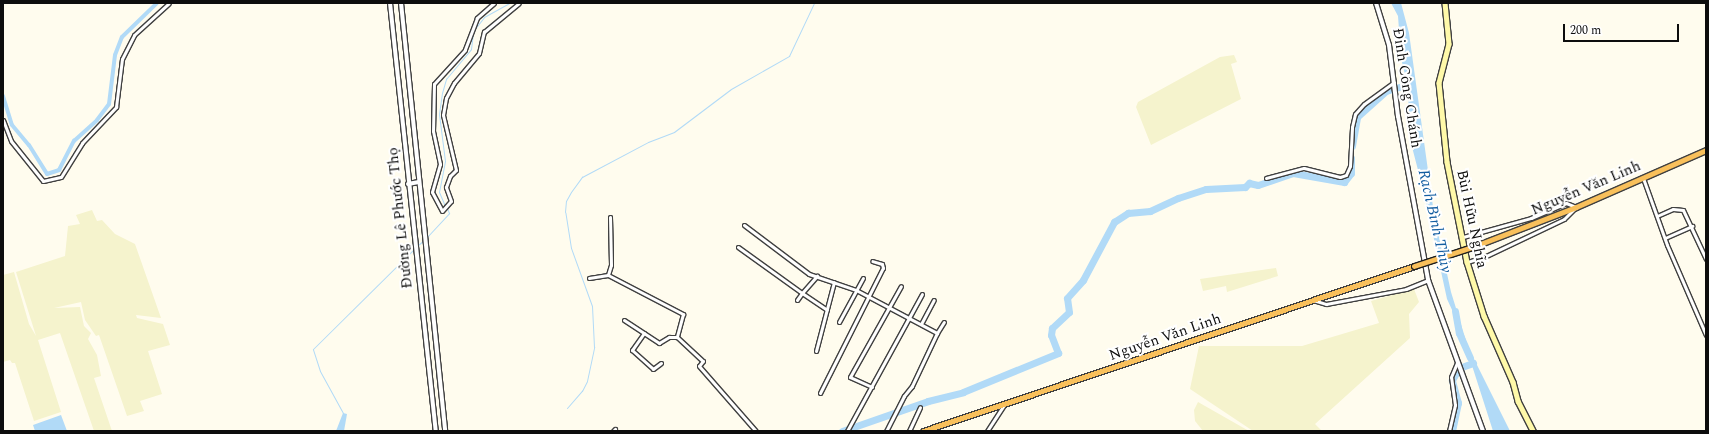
<!DOCTYPE html>
<html>
<head>
<meta charset="utf-8">
<style>
  body { margin:0 }
  #map { position:relative; width:1709px; height:434px; overflow:hidden; background:#fffcee; font-family:Spectral,serif }
  div>[style] { position:absolute }
  [style*='--x'] { left:calc(var(--x)*1px); top:calc(var(--y)*1px); width:calc(var(--w)*1px); rotate:calc(var(--a)*1deg) }
  .farmland>* { inset:0; background:#f5f3cd }
  .water>* { inset:0; background:#b1daf7 }
  .stream>* { height:1px; margin:-0.5px; padding:0 0.5px; transform-origin:0.5px; border-radius:0.5px; background:#b1daf7 }
  .canal>* { height:4px; margin:-2px; padding:0 2px; transform-origin:2px; border-radius:2px; background:#b1daf7 }
  .river>* { height:7px; margin:-3.5px; padding:0 3.5px; transform-origin:3.5px; border-radius:3.5px; background:#b1daf7 }
  .roads { filter:drop-shadow(1px 0 #404040) drop-shadow(-1px 0 #404040) drop-shadow(0 1px #404040) drop-shadow(0 -1px #404040) }
  .minor>* { height:3px; margin:-1.5px; padding:0 1.5px; transform-origin:1.5px; border-radius:1.5px; background:#fff }
  .tertiary>* { height:4px; margin:-2px; padding:0 2px; transform-origin:2px; border-radius:2px; background:#fff }
  .secondary>* { height:4.5px; margin:-2.25px; padding:0 2.25px; transform-origin:2.25px; border-radius:2.25px; background:#fff9a9 }
  .trunk>* { height:5px; margin:-2.5px; padding:0 2.5px; transform-origin:2.5px; border-radius:2.5px; background:#f9c05b }
  .bridges { filter:drop-shadow(1px 0 #1e1e1e) drop-shadow(-1px 0 #1e1e1e) drop-shadow(0 1px #1e1e1e) drop-shadow(0 -1px #1e1e1e) }
  .trunk-bridge>* { height:5px; margin:-2.5px; padding:0 2.5px; transform-origin:2.5px; border-radius:2.5px; background:#f9c05b }
  span { translate:-50% -50%; white-space:nowrap; text-align:center; line-height:1.15; -webkit-text-stroke:4px #fff; paint-order:stroke }
  .street-label { font-size:15px; color:#0d0d0d }
  .water-label { font-size:16px; color:#145ea1; font-style:italic }
  .frame { position:absolute; inset:0; border:4px solid #0d0d0d; pointer-events:none }
  .scale { position:absolute; left:1563px; top:24px; width:116px; height:18px; box-sizing:border-box; border:2px solid #0d0d0d; border-top:0; padding-left:5px; font-size:12px; line-height:14px; white-space:nowrap; color:#0d0d0d; -webkit-text-stroke:3px #fff; paint-order:stroke }
</style>
</head>
<body>
<div id="map">
  <div class="farmland">
    <i style="clip-path:polygon(1234px 55px,1237px 62px,1231px 64px,1241px 99px,1151px 145px,1136px 107px,1138px 102px,1220px 57px)"></i>
    <i style="clip-path:polygon(92px 210px,97px 221px,102px 220px,115px 234px,135px 244px,161px 318px,136px 315px,137px 318px,163px 324px,170px 345px,148px 351px,162px 394px,140px 401px,144px 411px,127px 416px,99px 335px,96px 336px,85px 320px,81px 302px,54px 308px,80px 307px,84px 326px,91px 333px,88px 339px,97px 355px,101px 376px,94px 378px,112px 431px,94px 431px,60px 333px,38px 340px,61px 412px,34px 421px,15px 363px,12px 363px,10px 360px,3px 362px,3px 275px,14px 272px,29px 324px,36px 336px,16px 272px,65px 256px,68px 226px,80px 224px,76px 215px)"></i>
    <i style="clip-path:polygon(1276px 268px,1278px 276px,1227px 292px,1226px 286px,1203px 291px,1200px 279px)"></i>
    <i style="clip-path:polygon(1414px 289px,1419px 302px,1409px 314px,1410px 338px,1315px 424px,1322px 431px,1253px 431px,1190px 389px,1199px 346px,1302px 346px,1379px 323px,1371px 301px)"></i>
    <i style="clip-path:polygon(1198px 402px,1249px 431px,1203px 431px,1195px 421px,1194px 410px)"></i>
  </div>
  <div class="water">
    <i style="clip-path:polygon(1391px 3px,1401px 3px,1409px 33px,1434px 214px,1451px 292px,1468px 347px,1510px 431px,1493px 431px,1459px 325px,1447px 299px,1424px 193px,1412px 147px,1414px 136px,1409px 119px,1408px 87px,1401px 58px,1398px 16px)"></i>
    <i style="clip-path:polygon(343px 413px,347px 414px,344px 431px,336px 431px)"></i>
    <i style="clip-path:polygon(61px 415px,67px 431px,35px 431px,33px 425px)"></i>
  </div>
  <div class="stream">
    <i style="--x:474;--y:30;--w:16;--a:-52"></i>
    <i style="--x:484;--y:17;--w:29;--a:-29"></i>
    <i style="--x:445;--y:206;--w:15;--a:-113"></i>
    <i style="--x:439;--y:192;--w:32;--a:-79"></i>
    <i style="--x:445;--y:161;--w:47;--a:-97.3"></i>
    <i style="--x:439;--y:114;--w:21;--a:-82"></i>
    <i style="--x:442;--y:93;--w:15;--a:-74"></i>
    <i style="--x:446;--y:79;--w:39;--a:-50"></i>
    <i style="--x:471;--y:49;--w:16;--a:-83"></i>
    <i style="--x:426;--y:238;--w:34;--a:-47"></i>
    <i style="--x:449;--y:213;--w:5;--a:-112"></i>
    <i style="--x:417;--y:246;--w:9;--a:-41"></i>
    <i style="--x:567;--y:408;--w:23;--a:-49"></i>
    <i style="--x:582;--y:391;--w:11;--a:-63"></i>
    <i style="--x:587;--y:381;--w:35;--a:-78"></i>
    <i style="--x:594;--y:347;--w:41;--a:-92.8"></i>
    <i style="--x:592;--y:306;--w:62;--a:-109.9"></i>
    <i style="--x:571;--y:248;--w:36;--a:-99"></i>
    <i style="--x:565;--y:212;--w:11;--a:-85"></i>
    <i style="--x:566;--y:201;--w:10;--a:-61"></i>
    <i style="--x:571;--y:192;--w:19;--a:-54"></i>
    <i style="--x:582;--y:177;--w:75;--a:-27.9"></i>
    <i style="--x:648;--y:142;--w:28;--a:-21"></i>
    <i style="--x:674;--y:132;--w:71;--a:-37"></i>
    <i style="--x:731;--y:89;--w:67;--a:-29.6"></i>
    <i style="--x:789;--y:56;--w:59;--a:-64.7"></i>
    <i style="--x:343;--y:413;--w:48;--a:-118.7"></i>
    <i style="--x:320;--y:371;--w:23;--a:-108"></i>
    <i style="--x:313;--y:349;--w:144;--a:-44.7"></i>
  </div>
  <div class="canal">
    <i style="--x:3;--y:96;--w:30;--a:73"></i>
    <i style="--x:12;--y:125;--w:26;--a:50"></i>
    <i style="--x:29;--y:145;--w:34;--a:58"></i>
    <i style="--x:47;--y:174;--w:13;--a:-18"></i>
    <i style="--x:59;--y:170;--w:33;--a:-63"></i>
    <i style="--x:74;--y:141;--w:31;--a:-42"></i>
    <i style="--x:97;--y:120;--w:20;--a:-53"></i>
    <i style="--x:109;--y:104;--w:49;--a:-83"></i>
    <i style="--x:115;--y:55;--w:19;--a:-69"></i>
    <i style="--x:122;--y:37;--w:49;--a:-44.2"></i>
  </div>
  <div class="river">
    <i style="--x:1352;--y:146;--w:29;--a:-80"></i>
    <i style="--x:1357;--y:117;--w:39;--a:-42"></i>
    <i style="--x:1386;--y:91;--w:24;--a:-17"></i>
    <i style="--x:1455;--y:311;--w:22;--a:80"></i>
    <i style="--x:1459;--y:333;--w:27;--a:66"></i>
    <i style="--x:842;--y:431;--w:91;--a:-19.2"></i>
    <i style="--x:928;--y:401;--w:36;--a:-14"></i>
    <i style="--x:963;--y:392;--w:103;--a:-22.3"></i>
    <i style="--x:1058;--y:353;--w:19;--a:-111"></i>
    <i style="--x:1051;--y:335;--w:7;--a:-82"></i>
    <i style="--x:1052;--y:328;--w:23;--a:-43"></i>
    <i style="--x:1069;--y:312;--w:14;--a:-98"></i>
    <i style="--x:1067;--y:298;--w:24;--a:-48"></i>
    <i style="--x:1083;--y:280;--w:66;--a:-61.9"></i>
    <i style="--x:1114;--y:222;--w:17;--a:-33"></i>
    <i style="--x:1128;--y:213;--w:22;--a:-5"></i>
    <i style="--x:1150;--y:211;--w:31;--a:-25"></i>
    <i style="--x:1178;--y:198;--w:29;--a:-18"></i>
    <i style="--x:1206;--y:189;--w:39;--a:-3"></i>
    <i style="--x:1245;--y:187;--w:6;--a:-45"></i>
    <i style="--x:1249;--y:183;--w:9;--a:13"></i>
    <i style="--x:1258;--y:185;--w:37;--a:-19"></i>
    <i style="--x:1293;--y:173;--w:52;--a:10"></i>
    <i style="--x:1344;--y:182;--w:11;--a:-52"></i>
    <i style="--x:1351;--y:173;--w:15;--a:-90"></i>
    <i style="--x:1452;--y:431;--w:29;--a:-78"></i>
    <i style="--x:1458;--y:403;--w:24;--a:-105"></i>
    <i style="--x:1452;--y:380;--w:14;--a:-60"></i>
    <i style="--x:1459;--y:368;--w:15;--a:-20"></i>
  </div>
  <div class="roads">
    <div class="minor">
      <i style="--x:494;--y:3;--w:23;--a:139"></i>
      <i style="--x:477;--y:18;--w:34;--a:111"></i>
      <i style="--x:465;--y:50;--w:46;--a:132.4"></i>
      <i style="--x:434;--y:84;--w:47;--a:91.2"></i>
      <i style="--x:433;--y:131;--w:34;--a:78"></i>
      <i style="--x:440;--y:164;--w:29;--a:106"></i>
      <i style="--x:432;--y:192;--w:21;--a:62"></i>
      <i style="--x:442;--y:211;--w:13;--a:-48"></i>
      <i style="--x:451;--y:201;--w:15;--a:-110"></i>
      <i style="--x:446;--y:187;--w:12;--a:-70"></i>
      <i style="--x:450;--y:176;--w:8;--a:-45"></i>
      <i style="--x:456;--y:170;--w:57;--a:-103.3"></i>
      <i style="--x:443;--y:115;--w:17;--a:-80"></i>
      <i style="--x:446;--y:98;--w:17;--a:-62"></i>
      <i style="--x:454;--y:83;--w:39;--a:-50"></i>
      <i style="--x:479;--y:53;--w:22;--a:-77"></i>
      <i style="--x:484;--y:32;--w:45;--a:-39.6"></i>
      <i style="--x:3;--y:120;--w:22;--a:69"></i>
      <i style="--x:11;--y:141;--w:51;--a:51.3"></i>
      <i style="--x:43;--y:181;--w:18;--a:-13"></i>
      <i style="--x:61;--y:177;--w:40;--a:-58"></i>
      <i style="--x:82;--y:143;--w:50;--a:-46.6"></i>
      <i style="--x:116;--y:107;--w:48;--a:-82.9"></i>
      <i style="--x:122;--y:59;--w:27;--a:-63"></i>
      <i style="--x:134;--y:35;--w:47;--a:-42.4"></i>
      <i style="--x:1266;--y:178;--w:39;--a:-15"></i>
      <i style="--x:1304;--y:168;--w:37;--a:14"></i>
      <i style="--x:1340;--y:177;--w:6;--a:-18"></i>
      <i style="--x:1346;--y:175;--w:10;--a:-66"></i>
      <i style="--x:1350;--y:166;--w:39;--a:-87"></i>
      <i style="--x:1352;--y:127;--w:13;--a:-77"></i>
      <i style="--x:1355;--y:114;--w:13;--a:-48"></i>
      <i style="--x:1364;--y:104;--w:37;--a:-36"></i>
      <i style="--x:1643;--y:178;--w:71;--a:70.3"></i>
      <i style="--x:1667;--y:245;--w:98;--a:66.6"></i>
      <i style="--x:1657;--y:216;--w:17;--a:-24"></i>
      <i style="--x:1673;--y:209;--w:10;--a:6"></i>
      <i style="--x:1683;--y:210;--w:54;--a:64.9"></i>
      <i style="--x:610;--y:217;--w:48;--a:88.8"></i>
      <i style="--x:611;--y:265;--w:10;--a:107"></i>
      <i style="--x:608;--y:275;--w:85;--a:27.5"></i>
      <i style="--x:683;--y:314;--w:24;--a:105"></i>
      <i style="--x:677;--y:337;--w:35;--a:43"></i>
      <i style="--x:703;--y:361;--w:6;--a:129"></i>
      <i style="--x:699;--y:366;--w:86;--a:48.8"></i>
      <i style="--x:744;--y:225;--w:81;--a:37"></i>
      <i style="--x:809;--y:274;--w:50;--a:18.8"></i>
      <i style="--x:856;--y:290;--w:92;--a:28"></i>
      <i style="--x:937;--y:333;--w:59;--a:115.3"></i>
      <i style="--x:912;--y:386;--w:13;--a:129"></i>
      <i style="--x:904;--y:396;--w:39;--a:117"></i>
      <i style="--x:1463;--y:237;--w:71;--a:-15.6"></i>
      <i style="--x:1531;--y:218;--w:38;--a:-23"></i>
      <i style="--x:1566;--y:203;--w:11;--a:22"></i>
      <i style="--x:1576;--y:207;--w:17;--a:135"></i>
      <i style="--x:1564;--y:219;--w:86;--a:154.6"></i>
      <i style="--x:1486;--y:256;--w:20;--a:162"></i>
      <i style="--x:1665;--y:238;--w:30;--a:-24"></i>
      <i style="--x:738;--y:247;--w:79;--a:35.7"></i>
      <i style="--x:802;--y:293;--w:23;--a:-49"></i>
      <i style="--x:589;--y:278;--w:19;--a:-9"></i>
      <i style="--x:797;--y:300;--w:9;--a:-54"></i>
      <i style="--x:802;--y:293;--w:30;--a:34"></i>
      <i style="--x:1313;--y:300;--w:14;--a:17"></i>
      <i style="--x:1326;--y:304;--w:81;--a:-10.6"></i>
      <i style="--x:1406;--y:289;--w:24;--a:-22"></i>
      <i style="--x:624;--y:320;--w:42;--a:33.3"></i>
      <i style="--x:659;--y:343;--w:12;--a:-31"></i>
      <i style="--x:669;--y:337;--w:8;--a:0"></i>
      <i style="--x:839;--y:322;--w:50;--a:-61.4"></i>
      <i style="--x:921;--y:324;--w:27;--a:-62"></i>
      <i style="--x:644;--y:333;--w:21;--a:125"></i>
      <i style="--x:632;--y:350;--w:28;--a:42"></i>
      <i style="--x:653;--y:369;--w:10;--a:-37"></i>
      <i style="--x:937;--y:333;--w:13;--a:-58"></i>
      <i style="--x:816;--y:351;--w:71;--a:-75.4"></i>
      <i style="--x:872;--y:387;--w:24;--a:-156"></i>
      <i style="--x:850;--y:377;--w:104;--a:-60.7"></i>
      <i style="--x:820;--y:393;--w:140;--a:-63.3"></i>
      <i style="--x:883;--y:268;--w:4;--a:-104"></i>
      <i style="--x:882;--y:264;--w:10;--a:-163"></i>
      <i style="--x:613;--y:431;--w:3;--a:-45"></i>
      <i style="--x:847;--y:431;--w:156;--a:-61.3"></i>
      <i style="--x:909;--y:431;--w:26;--a:-65"></i>
      <i style="--x:987;--y:431;--w:30;--a:-57"></i>
      <i style="--x:1449;--y:431;--w:27;--a:-77"></i>
      <i style="--x:1455;--y:405;--w:28;--a:-98"></i>
      <i style="--x:1451;--y:377;--w:15;--a:-67"></i>
    </div>
    <div class="tertiary">
      <i style="--x:390;--y:3;--w:430;--a:83.9"></i>
      <i style="--x:401;--y:3;--w:430;--a:84.1"></i>
      <i style="--x:1376;--y:3;--w:44;--a:72.8"></i>
      <i style="--x:1389;--y:45;--w:72;--a:82.8"></i>
      <i style="--x:1398;--y:116;--w:167;--a:79.6"></i>
      <i style="--x:1428;--y:280;--w:161;--a:70"></i>
      <i style="--x:408;--y:184;--w:11;--a:-10"></i>
    </div>
    <div class="secondary">
      <i style="--x:1445;--y:3;--w:41;--a:84.4"></i>
      <i style="--x:1449;--y:44;--w:40;--a:104.4"></i>
      <i style="--x:1439;--y:83;--w:79;--a:84.2"></i>
      <i style="--x:1447;--y:162;--w:102;--a:78.7"></i>
      <i style="--x:1467;--y:262;--w:57;--a:72.5"></i>
      <i style="--x:1484;--y:316;--w:72;--a:66.3"></i>
      <i style="--x:1513;--y:382;--w:20;--a:75"></i>
      <i style="--x:1518;--y:401;--w:34;--a:63"></i>
    </div>
    <div class="trunk">
      <i style="--x:1475;--y:246;--w:108;--a:-21.1"></i>
      <i style="--x:1576;--y:207;--w:142;--a:-23.7"></i>
      <i style="--x:923;--y:431;--w:518;--a:-18.57"></i>
    </div>
  </div>
  <div class="bridges">
    <div class="trunk-bridge">
      <i style="--x:1414;--y:266;--w:64;--a:-18.2"></i>
    </div>
  </div>
  <div class="street-label">
    <span style="left:1407px;top:88px;rotate:81deg">Đinh Công Chánh</span>
    <span style="left:1586px;top:188px;rotate:-23deg">Nguyễn Văn Linh</span>
    <span style="left:400px;top:218px;rotate:-96deg">Đường Lê Phước Thọ</span>
    <span style="left:1472px;top:219px;rotate:78deg">Bùi Hữu Nghĩa</span>
    <span style="left:1165px;top:337px;rotate:-19deg">Nguyễn Văn Linh</span>
  </div>
  <div class="water-label">
    <span style="left:1435px;top:221px;rotate:77deg">Rạch Bình Thủy</span>
  </div>
  <div class="frame"></div>
  <div class="scale">200 m</div>
</div>
</body>
</html>
